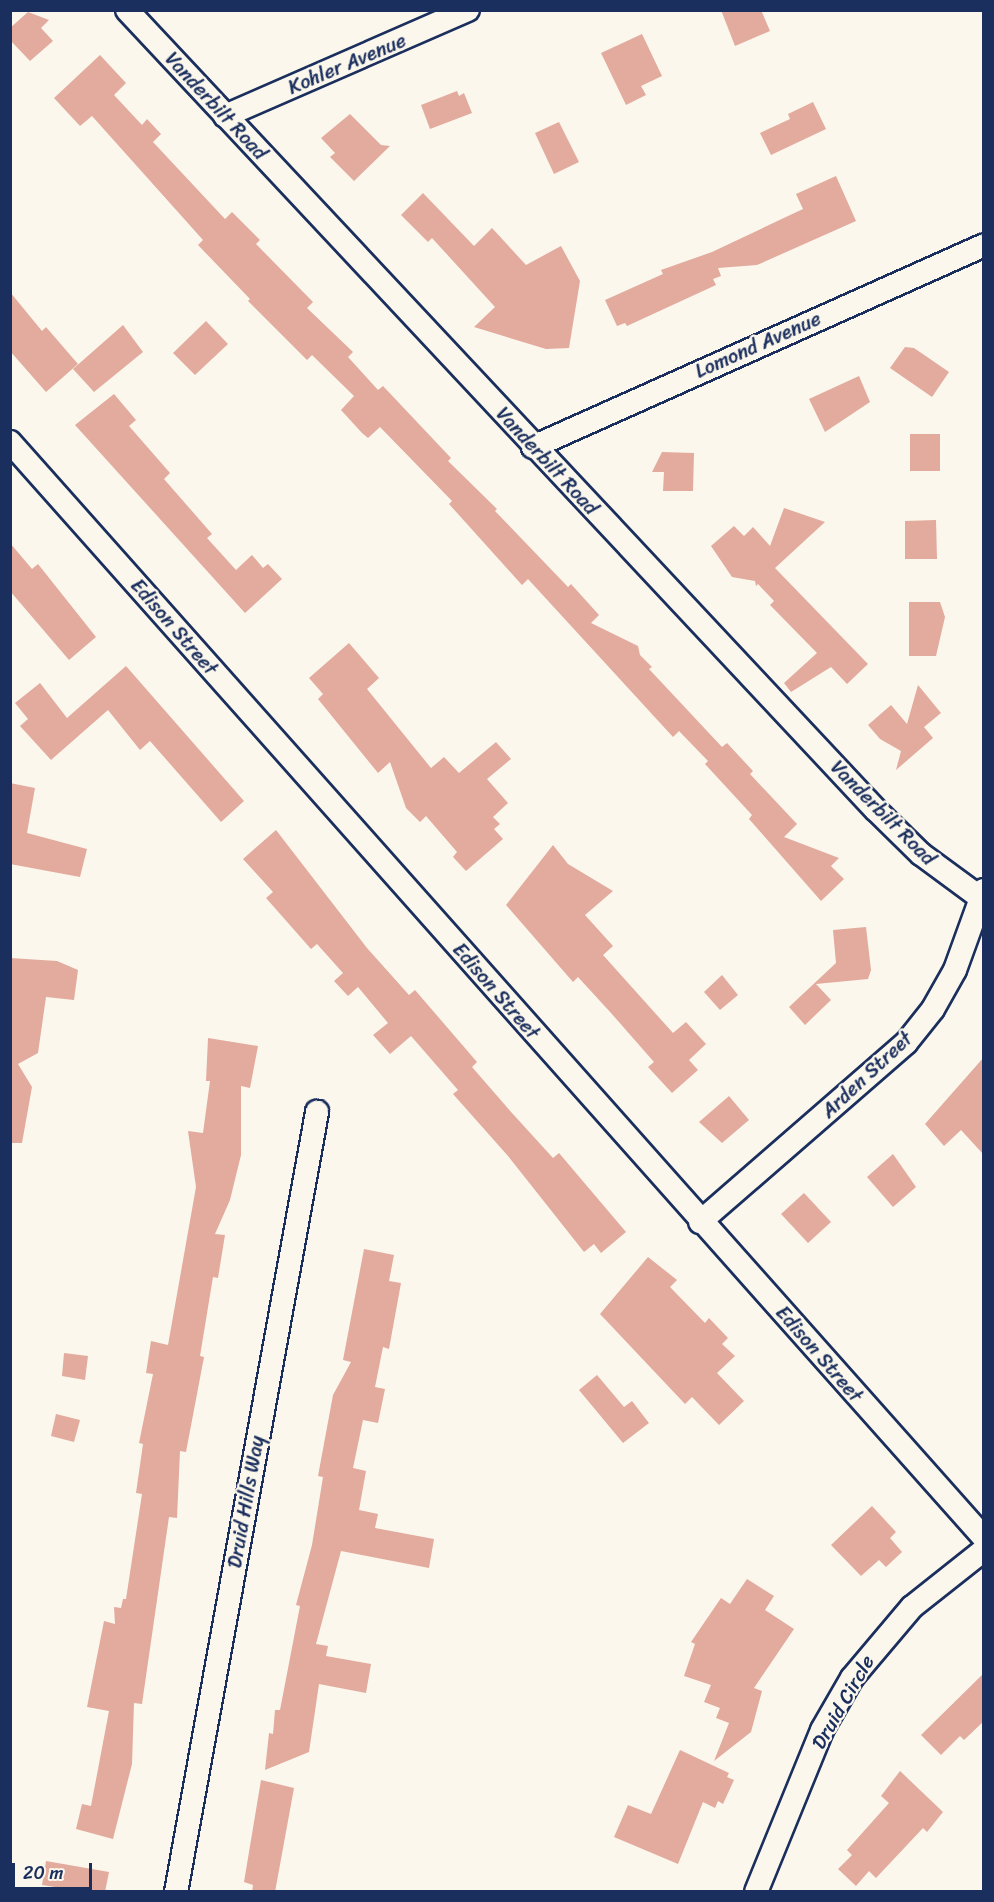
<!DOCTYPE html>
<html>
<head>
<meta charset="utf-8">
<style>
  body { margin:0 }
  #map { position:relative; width:994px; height:1902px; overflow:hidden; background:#fbf7ec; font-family:Sriracha,sans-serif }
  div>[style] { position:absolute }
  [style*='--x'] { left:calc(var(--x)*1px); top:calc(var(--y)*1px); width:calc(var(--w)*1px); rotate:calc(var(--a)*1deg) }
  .building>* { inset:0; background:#e3aa9e }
  .roads { filter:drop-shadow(2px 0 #1b2f5e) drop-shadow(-2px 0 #1b2f5e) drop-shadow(0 2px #1b2f5e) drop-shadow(0 -2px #1b2f5e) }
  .street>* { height:22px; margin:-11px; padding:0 11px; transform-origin:11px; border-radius:11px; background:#fbf7ec }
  span { translate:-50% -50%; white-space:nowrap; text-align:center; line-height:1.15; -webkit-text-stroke:4.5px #fbf7ec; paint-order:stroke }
  .street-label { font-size:20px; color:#1b2f5e }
  .frame { position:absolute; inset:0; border:12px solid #1b2f5e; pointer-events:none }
  .scale { position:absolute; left:12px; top:1863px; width:80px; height:27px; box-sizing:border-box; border:3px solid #1b2f5e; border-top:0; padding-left:8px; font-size:18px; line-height:21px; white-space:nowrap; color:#1b2f5e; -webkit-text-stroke:4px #fbf7ec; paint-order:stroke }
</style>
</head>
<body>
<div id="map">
  <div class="building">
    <i style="clip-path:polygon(721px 10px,761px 10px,770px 31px,735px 46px)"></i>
    <i style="clip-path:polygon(28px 12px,49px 20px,41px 28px,53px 41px,30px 61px,10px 40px,10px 28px)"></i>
    <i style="clip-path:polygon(642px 34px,662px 76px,641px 86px,646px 95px,626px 105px,601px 53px)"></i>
    <i style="clip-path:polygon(100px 55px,126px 83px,114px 95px,142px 125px,147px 119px,161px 134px,153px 142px,225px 219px,232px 212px,260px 240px,256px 244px,313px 302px,307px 308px,353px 352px,348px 357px,378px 390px,383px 386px,451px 458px,448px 461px,497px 509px,495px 511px,568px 587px,571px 584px,599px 615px,591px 623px,638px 646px,640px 655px,652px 667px,649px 669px,722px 747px,727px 743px,753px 771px,750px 774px,797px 824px,784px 837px,839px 858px,831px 866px,844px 879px,821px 901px,749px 819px,752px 815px,705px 764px,708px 761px,679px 731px,673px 737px,528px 579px,522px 585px,449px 504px,452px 501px,380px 427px,368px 438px,362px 433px,341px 410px,354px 396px,312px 355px,307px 360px,248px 301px,250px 299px,198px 245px,203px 240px,92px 116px,80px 126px,54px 98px)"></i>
    <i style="clip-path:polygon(457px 91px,459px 96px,464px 93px,472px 113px,430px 129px,421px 105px)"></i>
    <i style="clip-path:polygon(813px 102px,826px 129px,771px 155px,760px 133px,790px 119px,788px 114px)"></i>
    <i style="clip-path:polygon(350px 114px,381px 145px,390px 146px,354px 181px,330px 157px,335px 153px,321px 138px)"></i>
    <i style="clip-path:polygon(559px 122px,579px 162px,554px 174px,535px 133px)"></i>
    <i style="clip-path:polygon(836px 176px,856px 221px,757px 265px,718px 268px,721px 276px,713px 279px,716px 285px,627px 326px,625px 323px,617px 326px,605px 300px,663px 274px,661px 270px,712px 252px,803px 209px,796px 194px)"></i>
    <i style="clip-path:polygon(423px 193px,474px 246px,492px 228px,526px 265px,561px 246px,580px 281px,569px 348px,546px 349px,474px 327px,495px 307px,432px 238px,428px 242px,401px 215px)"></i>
    <i style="clip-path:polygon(10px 292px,42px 331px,46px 327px,78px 364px,46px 392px,10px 351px)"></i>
    <i style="clip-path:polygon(206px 321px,228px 344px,195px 375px,173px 353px)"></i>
    <i style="clip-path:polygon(123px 325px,143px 352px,94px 392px,73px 369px)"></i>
    <i style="clip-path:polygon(905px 347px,914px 348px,949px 372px,932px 397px,890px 368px)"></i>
    <i style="clip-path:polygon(859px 376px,870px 402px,825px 432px,809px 399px)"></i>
    <i style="clip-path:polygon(114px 394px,136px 420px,129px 426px,170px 473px,164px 479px,212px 534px,207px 538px,236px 570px,252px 555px,263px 568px,268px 564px,282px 579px,245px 613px,75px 425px)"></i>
    <i style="clip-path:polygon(910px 434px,940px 434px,940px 471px,910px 471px)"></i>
    <i style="clip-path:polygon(662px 452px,694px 453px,693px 491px,663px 491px,664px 472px,652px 472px)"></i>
    <i style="clip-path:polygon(784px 508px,825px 522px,775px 568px,868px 664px,847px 684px,831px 667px,791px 692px,784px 683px,817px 653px,770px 605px,774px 601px,758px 584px,756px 586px,755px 581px,732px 577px,711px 546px,734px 526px,744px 536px,753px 527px,770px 546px)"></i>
    <i style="clip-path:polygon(936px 520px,937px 559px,905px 559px,905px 521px)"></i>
    <i style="clip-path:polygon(10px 543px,32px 569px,38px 564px,96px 637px,69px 660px,10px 591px)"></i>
    <i style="clip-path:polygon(909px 602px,940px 602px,945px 617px,936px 656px,909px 656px)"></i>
    <i style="clip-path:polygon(349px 643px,379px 678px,367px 689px,431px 768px,444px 757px,459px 773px,496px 742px,511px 759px,487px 779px,508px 803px,493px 817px,500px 824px,494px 829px,503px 839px,466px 871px,453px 857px,457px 852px,426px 816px,420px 822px,406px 808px,390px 762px,378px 773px,318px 699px,323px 694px,309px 678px)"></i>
    <i style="clip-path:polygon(126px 666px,244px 801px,221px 822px,150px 741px,140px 750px,108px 710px,51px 760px,20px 726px,28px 719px,15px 703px,40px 683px,67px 718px)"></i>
    <i style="clip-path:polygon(918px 685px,941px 713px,924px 727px,933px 738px,896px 770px,901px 751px,880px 739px,868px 725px,891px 705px,907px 724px)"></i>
    <i style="clip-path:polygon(10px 783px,35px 788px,27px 833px,87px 849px,80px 877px,10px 864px)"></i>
    <i style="clip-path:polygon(276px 830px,367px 948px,409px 995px,415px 990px,477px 1062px,472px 1067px,512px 1113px,553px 1158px,559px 1153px,626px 1232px,601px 1253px,594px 1244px,584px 1252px,508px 1156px,453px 1094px,458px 1090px,411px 1036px,390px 1054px,373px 1035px,388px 1023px,358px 987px,348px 996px,334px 981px,343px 973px,317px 944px,311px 949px,266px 898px,273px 892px,243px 859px)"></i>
    <i style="clip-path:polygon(553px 845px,568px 864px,613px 891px,585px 915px,613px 946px,603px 955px,673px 1033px,686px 1022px,706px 1044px,689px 1060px,698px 1070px,672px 1093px,648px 1067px,654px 1062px,611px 1013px,578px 977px,573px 982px,506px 905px)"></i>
    <i style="clip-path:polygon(866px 927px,871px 970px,868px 979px,816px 984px,831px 1000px,805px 1025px,789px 1007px,836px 963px,833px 930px)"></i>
    <i style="clip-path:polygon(10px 958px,57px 961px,78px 970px,74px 1000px,46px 997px,38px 1053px,18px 1064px,32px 1087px,22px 1143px,10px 1143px)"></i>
    <i style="clip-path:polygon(722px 975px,738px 995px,720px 1010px,704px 992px)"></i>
    <i style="clip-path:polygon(208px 1038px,258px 1046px,250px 1088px,241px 1086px,241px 1155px,230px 1200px,215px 1234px,225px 1235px,218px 1278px,213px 1277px,200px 1356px,204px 1357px,186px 1452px,180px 1451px,177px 1518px,169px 1517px,142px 1704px,134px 1703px,132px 1764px,113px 1839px,76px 1829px,82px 1804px,91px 1806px,109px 1711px,87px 1707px,104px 1621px,115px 1624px,114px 1607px,121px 1608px,123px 1599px,126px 1599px,142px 1494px,136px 1493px,143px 1444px,139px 1443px,153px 1374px,146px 1373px,151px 1341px,168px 1345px,196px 1187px,188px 1131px,203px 1133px,210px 1081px,206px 1081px)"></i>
    <i style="clip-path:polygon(984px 1057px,984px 1155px,961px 1130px,944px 1146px,925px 1124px)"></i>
    <i style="clip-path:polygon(729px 1096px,749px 1120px,722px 1143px,699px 1122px)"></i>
    <i style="clip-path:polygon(893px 1154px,916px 1187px,893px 1207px,867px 1177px)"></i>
    <i style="clip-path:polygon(804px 1193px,831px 1222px,808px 1243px,781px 1214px)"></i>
    <i style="clip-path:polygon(364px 1249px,394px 1255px,389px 1281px,401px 1283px,389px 1349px,383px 1347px,375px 1387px,385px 1389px,378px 1423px,363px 1420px,353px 1468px,366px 1471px,359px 1510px,378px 1514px,375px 1528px,434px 1539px,429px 1568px,341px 1551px,316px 1644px,328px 1646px,326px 1656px,371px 1664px,366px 1693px,319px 1684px,309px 1752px,265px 1770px,269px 1733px,273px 1734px,275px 1710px,280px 1710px,300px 1606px,296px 1605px,312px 1545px,323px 1477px,318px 1476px,333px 1395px,351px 1362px,343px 1360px)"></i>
    <i style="clip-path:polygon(648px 1257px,677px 1280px,670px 1287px,705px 1323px,709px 1318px,728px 1338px,722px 1344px,735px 1356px,717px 1373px,744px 1401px,719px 1425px,692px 1397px,685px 1404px,600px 1314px)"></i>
    <i style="clip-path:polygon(64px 1353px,88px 1356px,85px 1380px,62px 1376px)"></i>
    <i style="clip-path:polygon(597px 1375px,624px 1407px,632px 1401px,649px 1423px,623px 1443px,579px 1390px)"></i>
    <i style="clip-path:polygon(56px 1414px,80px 1420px,74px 1442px,51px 1436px)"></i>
    <i style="clip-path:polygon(872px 1506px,896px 1532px,890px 1538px,902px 1552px,886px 1567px,879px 1560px,861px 1576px,831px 1545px)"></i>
    <i style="clip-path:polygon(747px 1579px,774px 1596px,765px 1610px,794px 1629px,754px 1688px,762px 1691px,751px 1732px,714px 1761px,729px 1723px,716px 1718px,720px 1708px,704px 1702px,711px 1685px,684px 1676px,695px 1644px,691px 1642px,721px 1598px,730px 1604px)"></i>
    <i style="clip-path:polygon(984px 1673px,984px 1721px,964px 1740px,960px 1736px,941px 1755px,921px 1735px)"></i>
    <i style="clip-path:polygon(680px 1750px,729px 1773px,727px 1777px,734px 1780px,723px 1804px,718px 1801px,715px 1808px,703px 1802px,678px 1864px,614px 1837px,628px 1805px,651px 1814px)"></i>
    <i style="clip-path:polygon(900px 1771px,943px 1812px,927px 1832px,923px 1828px,876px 1878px,869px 1871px,856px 1886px,838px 1869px,852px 1855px,847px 1850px,889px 1803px,881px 1796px)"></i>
    <i style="clip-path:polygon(261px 1780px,294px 1788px,275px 1892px,252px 1892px,253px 1885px,244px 1882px)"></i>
    <i style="clip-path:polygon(46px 1861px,109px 1872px,105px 1892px,54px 1892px,55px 1887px,42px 1885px)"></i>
  </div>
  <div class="roads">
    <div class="street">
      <i style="--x:127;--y:10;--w:1096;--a:46.89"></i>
      <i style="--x:876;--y:810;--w:63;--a:44.4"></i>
      <i style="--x:921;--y:854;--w:74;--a:36.3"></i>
      <i style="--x:225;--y:116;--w:265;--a:-23.6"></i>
      <i style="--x:10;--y:442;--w:1466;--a:48.37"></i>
      <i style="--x:533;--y:447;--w:494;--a:-24.1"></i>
      <i style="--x:700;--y:1222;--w:273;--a:-41"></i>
      <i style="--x:906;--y:1043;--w:43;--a:-51.5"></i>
      <i style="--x:933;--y:1009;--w:45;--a:-60.6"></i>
      <i style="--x:955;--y:970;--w:85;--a:-70.1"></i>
      <i style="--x:176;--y:1892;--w:793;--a:-79.75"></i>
      <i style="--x:756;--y:1892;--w:175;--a:-67.8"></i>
      <i style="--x:822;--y:1730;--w:60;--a:-60"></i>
      <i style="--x:852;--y:1678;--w:93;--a:-49.8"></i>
      <i style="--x:912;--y:1607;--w:92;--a:-38.4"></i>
    </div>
  </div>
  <div class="street-label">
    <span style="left:347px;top:64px;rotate:-23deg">Kohler Avenue</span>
    <span style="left:216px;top:106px;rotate:47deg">Vanderbilt Road</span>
    <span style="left:758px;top:345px;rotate:-24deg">Lomond Avenue</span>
    <span style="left:547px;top:461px;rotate:47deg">Vanderbilt Road</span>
    <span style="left:174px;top:627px;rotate:49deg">Edison Street</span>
    <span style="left:883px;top:813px;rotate:45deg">Vanderbilt Road</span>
    <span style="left:496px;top:991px;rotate:49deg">Edison Street</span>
    <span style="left:867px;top:1075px;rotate:-43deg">Arden Street</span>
    <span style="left:819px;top:1354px;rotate:49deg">Edison Street</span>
    <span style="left:246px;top:1502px;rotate:-80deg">Druid Hills Way</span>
    <span style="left:843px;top:1702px;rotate:-60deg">Druid Circle</span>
  </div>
  <div class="frame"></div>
  <div class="scale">20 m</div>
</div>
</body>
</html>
